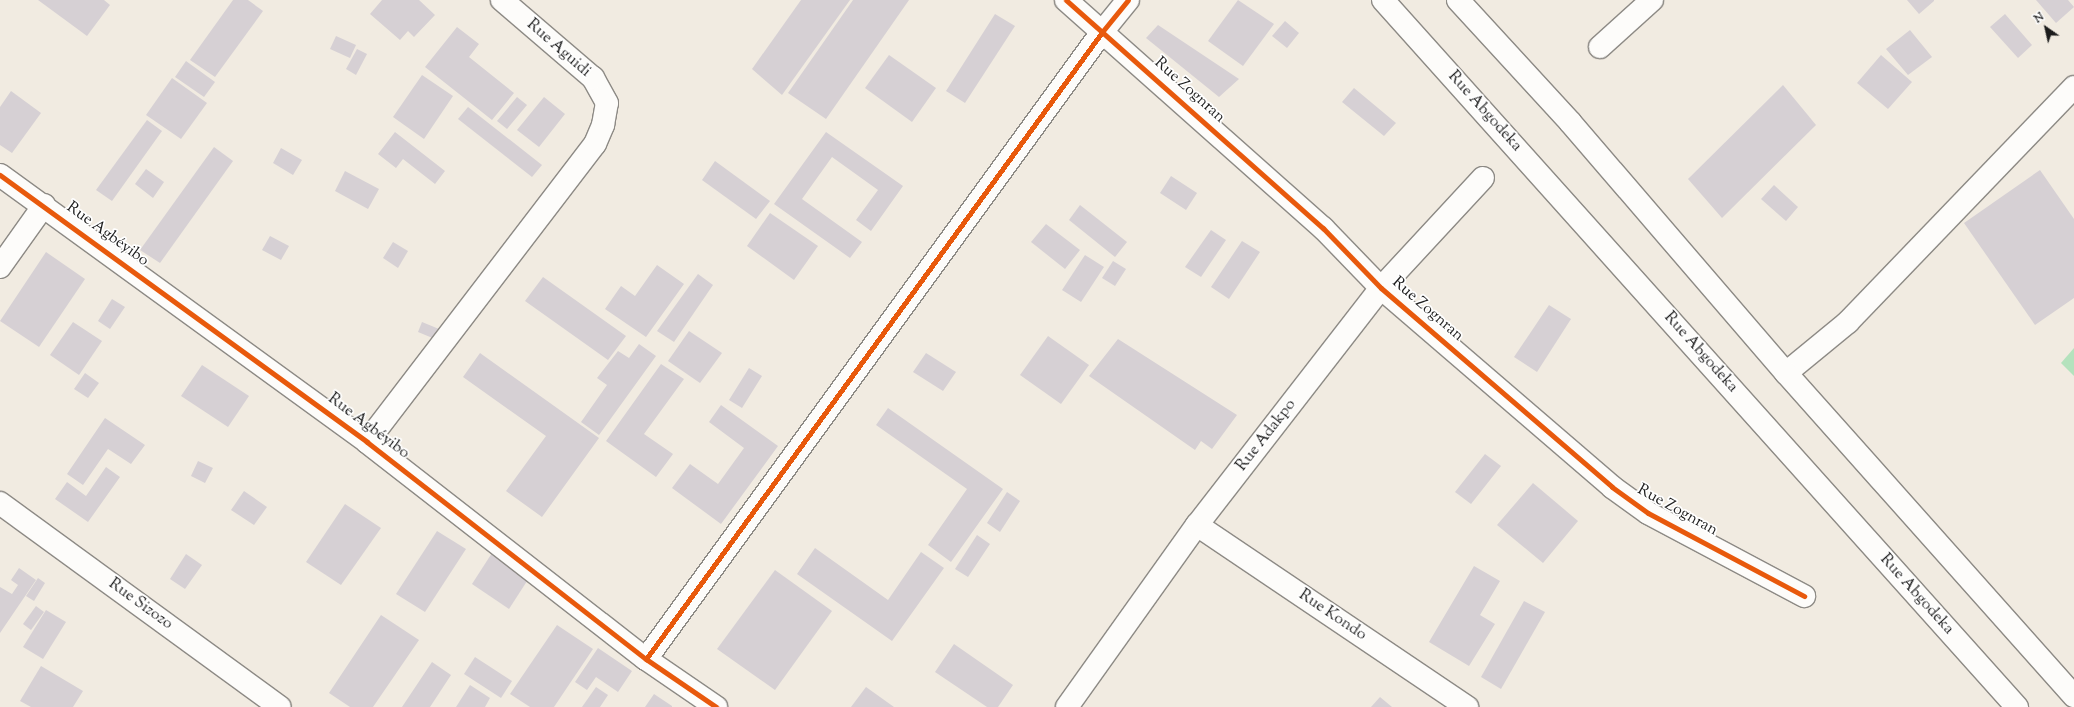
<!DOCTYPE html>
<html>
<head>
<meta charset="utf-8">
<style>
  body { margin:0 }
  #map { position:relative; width:2074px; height:707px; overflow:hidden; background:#f1ebe1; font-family:"Sorts Mill Goudy",serif }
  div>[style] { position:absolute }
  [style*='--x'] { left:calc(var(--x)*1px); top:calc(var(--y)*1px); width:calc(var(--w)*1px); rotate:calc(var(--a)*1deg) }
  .green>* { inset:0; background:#b4e2bd }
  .building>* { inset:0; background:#d6d0d4 }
  .roads { filter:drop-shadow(1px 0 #8d8a85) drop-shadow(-1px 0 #8d8a85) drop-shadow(0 1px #8d8a85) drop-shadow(0 -1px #8d8a85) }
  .street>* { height:22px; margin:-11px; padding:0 11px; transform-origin:11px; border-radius:11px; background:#fdfcfa }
  .primary>* { height:22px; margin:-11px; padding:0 11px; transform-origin:11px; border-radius:11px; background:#fdfcfa }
  .cycleway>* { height:5px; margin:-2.5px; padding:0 2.5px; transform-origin:2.5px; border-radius:2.5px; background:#e8590c }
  span { translate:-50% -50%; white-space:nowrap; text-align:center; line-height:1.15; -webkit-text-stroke:3.5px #fff; paint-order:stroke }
  .street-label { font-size:16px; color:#1c1c1c }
  .north { position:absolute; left:2026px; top:8px; width:40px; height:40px; -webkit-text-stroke:3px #fff; paint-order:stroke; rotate:326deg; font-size:11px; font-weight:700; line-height:16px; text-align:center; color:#1c1c1c }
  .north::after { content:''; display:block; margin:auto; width:14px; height:18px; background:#1c1c1c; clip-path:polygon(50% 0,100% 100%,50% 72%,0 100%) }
</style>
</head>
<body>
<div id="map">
  <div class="green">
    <i style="clip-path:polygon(2074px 348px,2074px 376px,2061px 363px)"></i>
  </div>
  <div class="building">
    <i style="clip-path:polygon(38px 0,104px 0,110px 5px,87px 36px)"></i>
    <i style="clip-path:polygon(233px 0,248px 0,263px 11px,215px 77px,190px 60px)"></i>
    <i style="clip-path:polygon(382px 0,419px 0,435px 15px,414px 37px,408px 31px,400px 40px,370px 14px)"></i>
    <i style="clip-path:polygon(801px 0,850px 0,782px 95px,752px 69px)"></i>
    <i style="clip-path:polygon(853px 0,909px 0,826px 119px,788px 93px)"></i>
    <i style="clip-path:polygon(1238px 0,1274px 24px,1243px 66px,1208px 41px)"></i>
    <i style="clip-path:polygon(1907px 0,1934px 0,1934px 1px,1919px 14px)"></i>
    <i style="clip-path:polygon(2036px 0,2068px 0,2074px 7px,2056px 23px)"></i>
    <i style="clip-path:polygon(995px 14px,1015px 26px,965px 103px,946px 91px)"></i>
    <i style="clip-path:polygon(2005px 14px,2032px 45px,2018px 58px,1990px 27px)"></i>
    <i style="clip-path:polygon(1285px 21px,1299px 33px,1287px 48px,1272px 36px)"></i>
    <i style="clip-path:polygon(1158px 25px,1239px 79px,1219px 97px,1146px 38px)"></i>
    <i style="clip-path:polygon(457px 27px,479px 44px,469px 57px,514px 93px,492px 120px,425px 67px)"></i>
    <i style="clip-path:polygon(1910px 30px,1932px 57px,1908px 75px,1886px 49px)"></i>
    <i style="clip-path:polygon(336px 36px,356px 45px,350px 58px,330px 49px)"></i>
    <i style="clip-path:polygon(357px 49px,367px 54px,356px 75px,346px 69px)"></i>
    <i style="clip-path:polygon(889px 55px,936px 88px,912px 122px,865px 88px)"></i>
    <i style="clip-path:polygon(1881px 55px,1912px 82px,1888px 109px,1857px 83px)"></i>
    <i style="clip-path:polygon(186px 61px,215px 82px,204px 97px,175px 77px)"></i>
    <i style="clip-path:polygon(422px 75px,453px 96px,424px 139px,393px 117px)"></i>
    <i style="clip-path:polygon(172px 78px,207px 103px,181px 139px,146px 115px)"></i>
    <i style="clip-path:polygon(1783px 85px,1816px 125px,1722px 218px,1688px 179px)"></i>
    <i style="clip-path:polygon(1354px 88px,1396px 123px,1384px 136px,1342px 102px)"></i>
    <i style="clip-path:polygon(11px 91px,41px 113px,12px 153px,0 145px,0 107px)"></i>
    <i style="clip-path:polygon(517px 97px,527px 105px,507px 129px,497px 121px)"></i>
    <i style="clip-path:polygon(544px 97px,565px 114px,539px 147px,517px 130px)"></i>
    <i style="clip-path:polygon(468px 107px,542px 165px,532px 177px,458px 119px)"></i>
    <i style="clip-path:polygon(147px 120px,162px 131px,112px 201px,96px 190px)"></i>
    <i style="clip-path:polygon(395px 132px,445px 171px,435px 184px,403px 159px,396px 168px,378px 154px)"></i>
    <i style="clip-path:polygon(826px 132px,903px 186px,871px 231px,856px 220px,878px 190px,832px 157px,802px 199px,862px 242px,850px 258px,774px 204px)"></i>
    <i style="clip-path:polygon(214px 147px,233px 161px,160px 263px,140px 250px)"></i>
    <i style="clip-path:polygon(281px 148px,302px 160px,293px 175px,273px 163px)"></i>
    <i style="clip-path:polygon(715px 161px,770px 201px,756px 219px,702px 180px)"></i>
    <i style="clip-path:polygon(146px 169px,164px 182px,153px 198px,135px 184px)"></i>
    <i style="clip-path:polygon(2040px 170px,2074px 219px,2074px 298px,2035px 325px,1964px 223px)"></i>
    <i style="clip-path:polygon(345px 171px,379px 189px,368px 209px,335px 191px)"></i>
    <i style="clip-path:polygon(1171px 176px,1197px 193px,1186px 210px,1160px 193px)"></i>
    <i style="clip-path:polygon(1774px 185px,1798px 207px,1786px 221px,1761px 199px)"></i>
    <i style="clip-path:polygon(1080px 205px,1127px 242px,1115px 257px,1069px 220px)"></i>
    <i style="clip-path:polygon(770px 213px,818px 246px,794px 280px,747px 246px)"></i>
    <i style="clip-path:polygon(1046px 224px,1080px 250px,1065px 269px,1031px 242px)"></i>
    <i style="clip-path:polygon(1211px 230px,1226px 240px,1201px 277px,1185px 267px)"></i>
    <i style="clip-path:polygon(270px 236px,289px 246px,281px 260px,262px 250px)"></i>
    <i style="clip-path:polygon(1242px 241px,1260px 252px,1229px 299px,1211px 287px)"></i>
    <i style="clip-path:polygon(393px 242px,408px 251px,398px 268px,383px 258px)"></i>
    <i style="clip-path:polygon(46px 252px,85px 279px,39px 347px,0 321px)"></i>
    <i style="clip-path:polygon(1085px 255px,1104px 267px,1081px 302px,1062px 290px)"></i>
    <i style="clip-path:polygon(1113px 261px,1126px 269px,1115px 286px,1102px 278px)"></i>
    <i style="clip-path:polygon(657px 265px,684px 284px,646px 337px,605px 309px,621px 286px,635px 296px)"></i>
    <i style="clip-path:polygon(698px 274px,713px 285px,674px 342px,657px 331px)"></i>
    <i style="clip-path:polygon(543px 277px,626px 336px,608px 360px,525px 301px)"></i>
    <i style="clip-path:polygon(112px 299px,125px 307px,110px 329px,98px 321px)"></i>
    <i style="clip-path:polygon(1549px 305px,1571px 319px,1537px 372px,1514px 357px)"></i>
    <i style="clip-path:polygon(73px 322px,102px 341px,79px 375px,50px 355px)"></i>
    <i style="clip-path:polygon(422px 322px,439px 329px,435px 339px,418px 332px)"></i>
    <i style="clip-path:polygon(689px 331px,722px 353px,700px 383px,668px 361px)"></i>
    <i style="clip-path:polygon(1048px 336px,1089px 365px,1061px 404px,1020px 375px)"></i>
    <i style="clip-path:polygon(1118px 339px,1237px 415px,1212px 449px,1201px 441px,1195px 450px,1089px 376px)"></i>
    <i style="clip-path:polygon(639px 344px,656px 356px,599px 435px,581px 422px,607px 385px,597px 378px,618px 351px,629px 358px)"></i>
    <i style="clip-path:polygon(480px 353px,599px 438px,542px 517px,506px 491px,546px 436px,463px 377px)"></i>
    <i style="clip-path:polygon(926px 353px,956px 372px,943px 391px,913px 372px)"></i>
    <i style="clip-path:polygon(661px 364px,684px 379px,644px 434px,673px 454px,656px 477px,606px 441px)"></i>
    <i style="clip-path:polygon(202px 365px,249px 396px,228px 427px,181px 396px)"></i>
    <i style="clip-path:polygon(749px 368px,762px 376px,742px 408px,729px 400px)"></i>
    <i style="clip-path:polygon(85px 373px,99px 383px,88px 398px,74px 389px)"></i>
    <i style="clip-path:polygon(721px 405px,778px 446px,721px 524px,672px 488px,690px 464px,718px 484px,744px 448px,709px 422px)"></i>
    <i style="clip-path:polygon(888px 408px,1003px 489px,951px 562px,928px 545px,967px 489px,876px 425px)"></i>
    <i style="clip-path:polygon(105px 418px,145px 445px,131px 464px,108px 449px,83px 485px,67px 474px)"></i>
    <i style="clip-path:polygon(1485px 454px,1501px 466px,1471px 504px,1455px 492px)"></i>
    <i style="clip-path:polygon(198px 461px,213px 468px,205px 483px,191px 476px)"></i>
    <i style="clip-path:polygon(106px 467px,120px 477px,88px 522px,55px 499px,67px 482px,86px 496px)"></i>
    <i style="clip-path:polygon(1533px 483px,1578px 521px,1543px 563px,1497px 525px)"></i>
    <i style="clip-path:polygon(244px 491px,267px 507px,254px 525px,231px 510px)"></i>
    <i style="clip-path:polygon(1007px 492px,1020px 501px,1000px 532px,987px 523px)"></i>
    <i style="clip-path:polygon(345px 504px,381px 528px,341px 585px,306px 562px)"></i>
    <i style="clip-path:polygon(437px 531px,466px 549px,425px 612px,396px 594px)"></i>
    <i style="clip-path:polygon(977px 535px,990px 544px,968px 577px,955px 569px)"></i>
    <i style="clip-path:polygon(815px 548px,888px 600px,921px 552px,944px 568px,892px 641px,797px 574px)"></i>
    <i style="clip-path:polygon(492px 553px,529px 578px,509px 609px,472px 584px)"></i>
    <i style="clip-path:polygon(186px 554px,202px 565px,185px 589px,170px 579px)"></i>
    <i style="clip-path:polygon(1474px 566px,1500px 581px,1480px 615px,1495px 624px,1469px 666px,1429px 642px)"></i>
    <i style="clip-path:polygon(19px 568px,36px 580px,0 633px,0 587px,12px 594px,18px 585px,11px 580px)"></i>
    <i style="clip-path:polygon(775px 570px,832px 611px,775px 690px,717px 649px)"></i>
    <i style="clip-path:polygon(38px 578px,45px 583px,34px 601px,26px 596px)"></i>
    <i style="clip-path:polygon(1524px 601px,1545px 612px,1501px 689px,1481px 677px)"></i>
    <i style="clip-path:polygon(36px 606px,44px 612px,31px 630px,23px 624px)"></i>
    <i style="clip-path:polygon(46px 610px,66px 622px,43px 659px,23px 647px)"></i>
    <i style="clip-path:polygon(381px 615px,419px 640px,373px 707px,350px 707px,329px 693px)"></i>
    <i style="clip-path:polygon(557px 625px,593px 649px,554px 707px,530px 707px,510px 694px)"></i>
    <i style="clip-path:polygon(954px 644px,1013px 685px,998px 707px,987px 707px,935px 672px)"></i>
    <i style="clip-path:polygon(598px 648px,632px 671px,618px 692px,596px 677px,587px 690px,575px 682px)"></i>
    <i style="clip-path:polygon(475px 657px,512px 681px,501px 698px,464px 674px)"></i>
    <i style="clip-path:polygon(432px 662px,451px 675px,430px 707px,402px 707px)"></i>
    <i style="clip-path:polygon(41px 666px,83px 691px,73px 707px,31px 707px,20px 701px)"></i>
    <i style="clip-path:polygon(470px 685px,490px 698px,485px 707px,456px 707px)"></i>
    <i style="clip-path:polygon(596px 687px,608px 695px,600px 707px,582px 707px)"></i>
    <i style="clip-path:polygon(866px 687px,894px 707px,851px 707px)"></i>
    <i style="clip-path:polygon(654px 694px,672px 706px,672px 707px,645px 707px)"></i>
    <i style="clip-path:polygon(1380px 697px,1392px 707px,1371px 707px)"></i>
  </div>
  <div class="roads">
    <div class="street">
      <i style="--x:1066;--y:0;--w:344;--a:41.6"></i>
      <i style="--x:1323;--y:228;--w:83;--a:46"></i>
      <i style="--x:1381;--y:288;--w:305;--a:40.7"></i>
      <i style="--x:1612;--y:487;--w:44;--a:35.8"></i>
      <i style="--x:1648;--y:513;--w:177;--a:28"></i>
      <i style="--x:1600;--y:47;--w:70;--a:-42.1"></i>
      <i style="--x:0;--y:175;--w:454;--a:36"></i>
      <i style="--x:367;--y:442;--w:353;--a:37.9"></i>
      <i style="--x:646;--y:659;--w:85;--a:34.4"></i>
      <i style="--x:0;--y:267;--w:76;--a:-54.6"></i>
      <i style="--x:1786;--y:373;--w:80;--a:-39.4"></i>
      <i style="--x:1848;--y:322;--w:326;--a:-46.1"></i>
      <i style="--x:367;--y:442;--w:375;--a:-52.6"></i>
      <i style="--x:595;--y:144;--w:21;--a:-67"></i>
      <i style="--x:603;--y:125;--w:22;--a:-80"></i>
      <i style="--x:607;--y:103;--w:29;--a:-119"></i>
      <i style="--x:593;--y:78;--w:120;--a:-139.4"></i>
      <i style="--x:0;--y:503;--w:346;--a:36.1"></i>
      <i style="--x:1197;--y:525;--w:326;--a:34"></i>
      <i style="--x:646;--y:659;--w:775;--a:-53.97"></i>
      <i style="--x:1102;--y:32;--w:41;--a:-50.9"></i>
      <i style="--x:1067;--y:707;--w:224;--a:-54.5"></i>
      <i style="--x:1197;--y:525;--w:300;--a:-52.2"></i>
      <i style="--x:1381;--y:288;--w:150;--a:-47.2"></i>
    </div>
    <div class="primary">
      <i style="--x:1383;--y:0;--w:950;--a:48.12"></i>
      <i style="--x:1458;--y:0;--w:166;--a:47.4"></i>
      <i style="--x:1570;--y:122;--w:331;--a:49.3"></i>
      <i style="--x:1786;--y:373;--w:433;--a:48.3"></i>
    </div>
  </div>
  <div class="cycleway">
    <i style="--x:1066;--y:0;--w:344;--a:41.6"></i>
    <i style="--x:1323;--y:228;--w:83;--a:46"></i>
    <i style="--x:1381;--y:288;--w:305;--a:40.7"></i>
    <i style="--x:1612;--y:487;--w:44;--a:35.8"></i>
    <i style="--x:1648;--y:513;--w:177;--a:28"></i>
    <i style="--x:0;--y:175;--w:454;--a:36"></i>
    <i style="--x:367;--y:442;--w:353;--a:37.9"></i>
    <i style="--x:646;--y:659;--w:85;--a:34.4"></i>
    <i style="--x:646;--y:659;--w:775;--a:-53.97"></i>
    <i style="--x:1102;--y:32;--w:41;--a:-50.9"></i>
  </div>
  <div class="street-label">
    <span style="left:558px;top:49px;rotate:41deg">Rue Aguidi</span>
    <span style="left:1189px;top:91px;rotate:42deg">Rue Zognran</span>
    <span style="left:1484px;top:112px;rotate:48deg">Rue Abgodeka</span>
    <span style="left:107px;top:235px;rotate:36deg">Rue Agbéyibo</span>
    <span style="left:1427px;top:310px;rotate:41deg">Rue Zognran</span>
    <span style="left:1700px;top:353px;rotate:48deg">Rue Abgodeka</span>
    <span style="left:368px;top:427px;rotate:37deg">Rue Agbéyibo</span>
    <span style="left:1267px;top:436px;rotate:-52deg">Rue Adakpo</span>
    <span style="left:1677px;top:511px;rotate:29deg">Rue Zognran</span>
    <span style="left:1916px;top:595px;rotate:48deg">Rue Abgodeka</span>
    <span style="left:140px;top:605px;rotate:36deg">Rue Sizozo</span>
    <span style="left:1332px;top:616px;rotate:34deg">Rue Kondo</span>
  </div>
  <div class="north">N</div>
</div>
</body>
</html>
